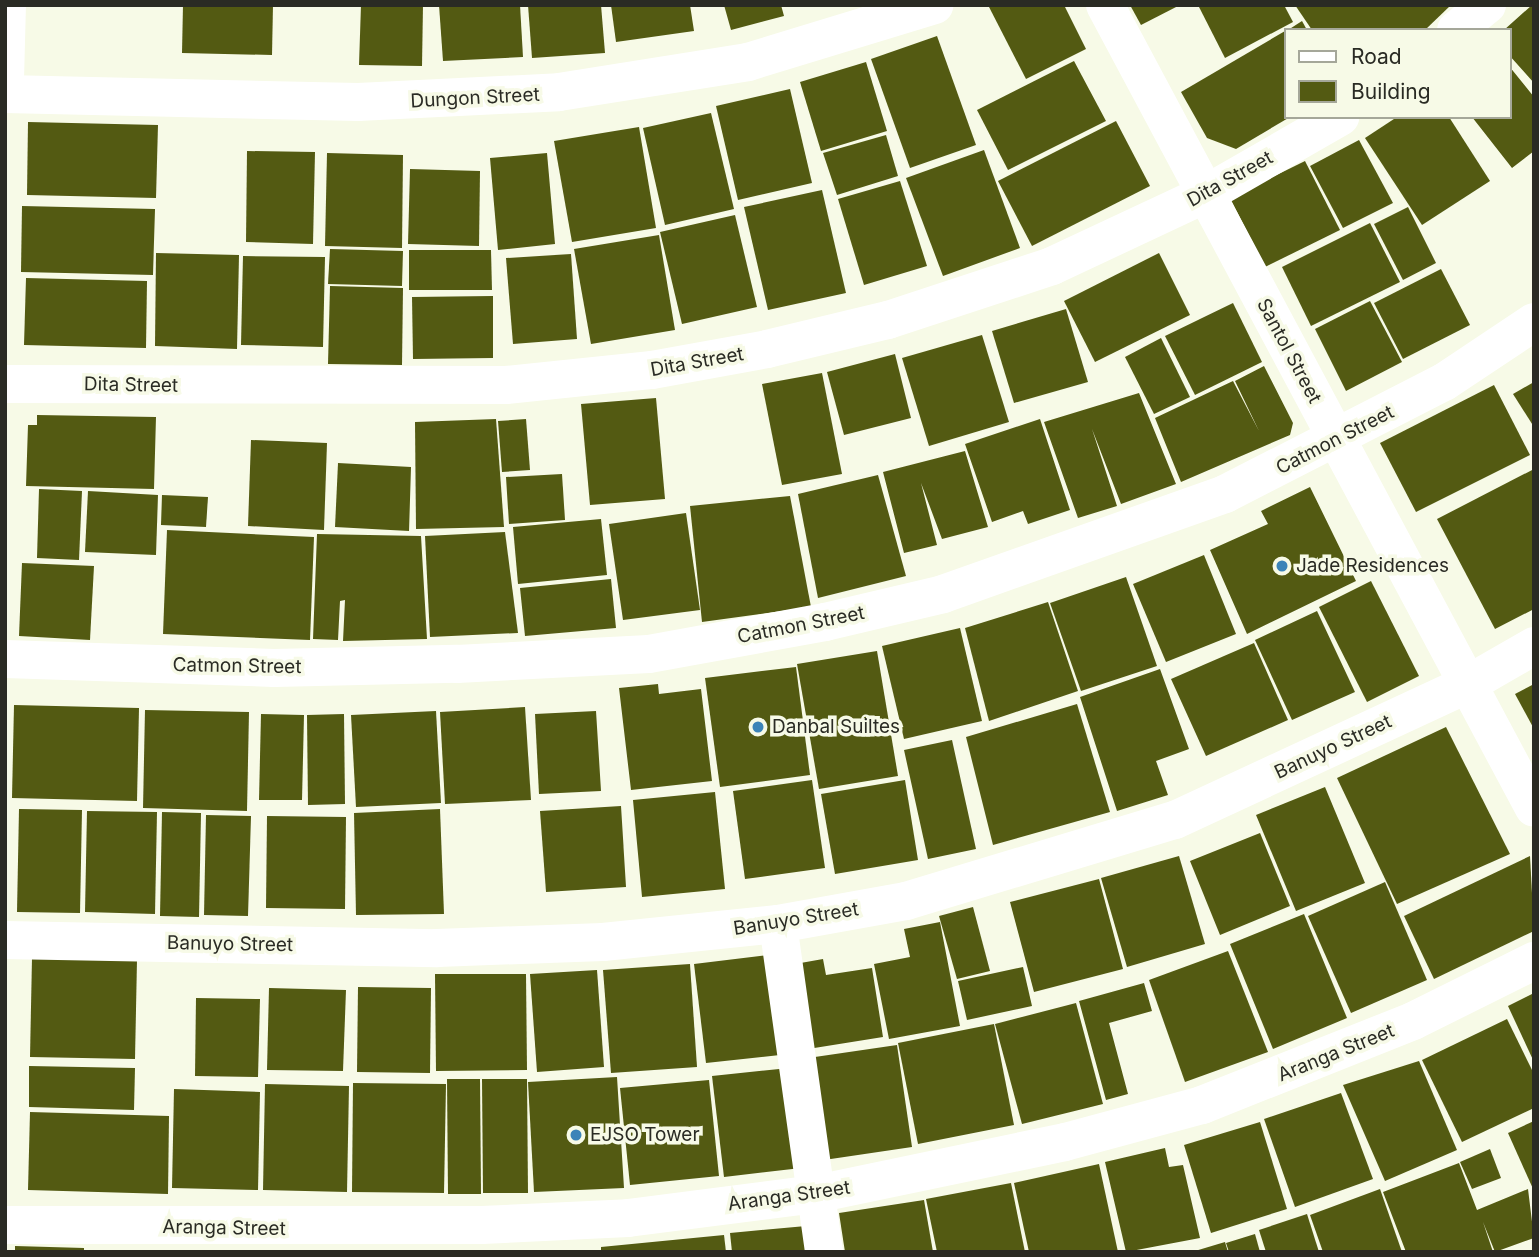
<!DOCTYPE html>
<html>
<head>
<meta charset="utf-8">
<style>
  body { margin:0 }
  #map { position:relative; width:1539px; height:1257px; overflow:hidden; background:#f7fae7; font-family:Inter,sans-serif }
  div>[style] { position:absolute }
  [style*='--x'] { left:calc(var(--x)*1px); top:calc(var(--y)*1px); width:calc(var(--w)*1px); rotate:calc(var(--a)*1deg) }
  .building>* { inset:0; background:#535a12 }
  .minor>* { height:38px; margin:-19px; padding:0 19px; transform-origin:19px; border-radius:19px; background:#fff }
  .dots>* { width:19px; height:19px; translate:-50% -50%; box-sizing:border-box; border:4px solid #f7fae7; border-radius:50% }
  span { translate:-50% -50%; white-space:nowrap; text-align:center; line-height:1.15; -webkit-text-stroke:7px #f7fae7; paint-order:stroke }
  .street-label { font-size:19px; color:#2a2b24 }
  .poi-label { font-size:19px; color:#2a2b24 }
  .left { translate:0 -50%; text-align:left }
  .frame { position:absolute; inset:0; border:7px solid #2a2b24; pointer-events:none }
  .legend { position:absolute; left:1284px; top:28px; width:228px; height:91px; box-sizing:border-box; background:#f7fae7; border:2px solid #a5a799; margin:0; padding:9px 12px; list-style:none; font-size:21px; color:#2a2b24 }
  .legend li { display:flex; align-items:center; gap:14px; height:35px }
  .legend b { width:35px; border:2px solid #a5a799 }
</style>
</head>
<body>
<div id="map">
  <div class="building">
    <i style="clip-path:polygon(183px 5px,273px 5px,272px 55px,182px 53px)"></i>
    <i style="clip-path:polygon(361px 5px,423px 5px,422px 66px,359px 65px)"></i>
    <i style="clip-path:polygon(439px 5px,520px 5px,523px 57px,443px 61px)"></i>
    <i style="clip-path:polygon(528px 5px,601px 5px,605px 53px,532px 58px)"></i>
    <i style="clip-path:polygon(611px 5px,690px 5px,694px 31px,616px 42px)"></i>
    <i style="clip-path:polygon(724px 5px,781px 5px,784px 16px,731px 30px)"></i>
    <i style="clip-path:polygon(988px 5px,1064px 5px,1086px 49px,1026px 79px)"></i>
    <i style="clip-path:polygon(1130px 5px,1180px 5px,1141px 25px)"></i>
    <i style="clip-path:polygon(1198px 5px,1284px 5px,1293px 22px,1225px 58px)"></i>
    <i style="clip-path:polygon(1295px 5px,1451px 5px,1425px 30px,1312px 30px)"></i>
    <i style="clip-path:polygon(1532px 5px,1534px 5px,1534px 83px,1509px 55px,1509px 30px,1504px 30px)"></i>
    <i style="clip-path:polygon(1302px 21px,1307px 30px,1288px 30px)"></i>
    <i style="clip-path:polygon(1285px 31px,1290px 117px,1236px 149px,1207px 138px,1181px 92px)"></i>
    <i style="clip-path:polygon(937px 36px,976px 145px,910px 168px,871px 59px)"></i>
    <i style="clip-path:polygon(1074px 61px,1106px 121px,1008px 170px,977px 110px)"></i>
    <i style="clip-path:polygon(866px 62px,887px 131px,821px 151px,800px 82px)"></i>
    <i style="clip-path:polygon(1509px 66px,1534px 97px,1534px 151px,1512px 168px,1472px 117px,1509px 117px)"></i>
    <i style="clip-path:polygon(790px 89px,812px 183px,738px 200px,716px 106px)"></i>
    <i style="clip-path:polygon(711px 113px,734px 209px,665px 225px,643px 128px)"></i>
    <i style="clip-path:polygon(1397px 117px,1449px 117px,1490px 181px,1422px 225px,1365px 138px)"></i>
    <i style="clip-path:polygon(1116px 121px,1150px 186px,1032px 246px,998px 181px)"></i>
    <i style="clip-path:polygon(28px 122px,158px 125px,156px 198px,27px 195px)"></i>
    <i style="clip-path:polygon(639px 127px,656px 228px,572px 242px,554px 141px)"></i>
    <i style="clip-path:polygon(886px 135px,898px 176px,837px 195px,823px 153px)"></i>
    <i style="clip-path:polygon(1359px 140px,1393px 203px,1343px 228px,1310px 166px)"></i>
    <i style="clip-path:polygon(984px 150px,1020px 248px,943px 276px,906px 178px)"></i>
    <i style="clip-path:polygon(247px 151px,315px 152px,313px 244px,246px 242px)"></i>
    <i style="clip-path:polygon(327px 153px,403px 155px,402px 248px,325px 246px)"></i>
    <i style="clip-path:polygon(547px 153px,555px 244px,498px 250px,490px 158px)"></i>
    <i style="clip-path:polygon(1305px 161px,1340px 230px,1265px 267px,1230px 198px)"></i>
    <i style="clip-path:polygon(410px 169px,480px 171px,479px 246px,408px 244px)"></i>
    <i style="clip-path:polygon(900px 181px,927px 266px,864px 285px,838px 199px)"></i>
    <i style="clip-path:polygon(822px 190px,846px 293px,768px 310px,744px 207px)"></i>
    <i style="clip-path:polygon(22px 206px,155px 209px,153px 275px,21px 272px)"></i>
    <i style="clip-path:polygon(1408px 207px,1436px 263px,1403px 280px,1374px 224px)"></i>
    <i style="clip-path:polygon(735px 215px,757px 307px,682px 324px,660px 232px)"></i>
    <i style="clip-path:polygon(1370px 223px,1400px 282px,1311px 326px,1282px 267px)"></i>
    <i style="clip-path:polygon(659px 235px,675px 330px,591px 344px,574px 249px)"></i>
    <i style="clip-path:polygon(330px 249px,403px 251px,402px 286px,328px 284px)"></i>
    <i style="clip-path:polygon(409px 250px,491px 250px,492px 290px,409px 290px)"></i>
    <i style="clip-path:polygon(156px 253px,239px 255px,237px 349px,155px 346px)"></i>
    <i style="clip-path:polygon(1159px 253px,1190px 315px,1095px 362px,1064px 301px)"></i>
    <i style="clip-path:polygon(571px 254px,577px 339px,513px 344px,506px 258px)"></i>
    <i style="clip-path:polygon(243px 256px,325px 257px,323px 347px,241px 345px)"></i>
    <i style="clip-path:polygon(1441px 269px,1470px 325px,1403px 359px,1374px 303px)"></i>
    <i style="clip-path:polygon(26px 278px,147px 281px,146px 348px,24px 345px)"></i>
    <i style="clip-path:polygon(330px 286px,403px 288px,402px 365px,328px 364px)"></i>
    <i style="clip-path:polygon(493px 296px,493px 358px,413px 359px,412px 297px)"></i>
    <i style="clip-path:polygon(1370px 301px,1402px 362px,1346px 391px,1315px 329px)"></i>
    <i style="clip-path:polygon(1233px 303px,1262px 362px,1195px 395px,1165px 336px)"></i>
    <i style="clip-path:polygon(1066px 309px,1088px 382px,1014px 403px,992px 331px)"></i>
    <i style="clip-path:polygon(982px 335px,1009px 422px,929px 446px,902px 358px)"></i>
    <i style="clip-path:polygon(1161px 338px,1190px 397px,1154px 414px,1125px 357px)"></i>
    <i style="clip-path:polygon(895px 354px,911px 418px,844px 435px,827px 372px)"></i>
    <i style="clip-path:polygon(1264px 366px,1293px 423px,1290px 435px,1181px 482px,1155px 418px,1233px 381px,1259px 431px,1235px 381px)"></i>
    <i style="clip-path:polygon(822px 373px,842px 474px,782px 485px,762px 384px)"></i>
    <i style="clip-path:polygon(1534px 382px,1534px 427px,1513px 394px)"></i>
    <i style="clip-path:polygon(1494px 385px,1530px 455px,1416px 512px,1380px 443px)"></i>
    <i style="clip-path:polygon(1139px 393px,1176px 484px,1121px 504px,1092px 429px,1117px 506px,1078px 518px,1044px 422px)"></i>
    <i style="clip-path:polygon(656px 398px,665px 499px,590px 505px,581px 404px)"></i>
    <i style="clip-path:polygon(37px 415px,156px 417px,154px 489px,26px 486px,28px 425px,37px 425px)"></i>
    <i style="clip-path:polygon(496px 419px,504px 527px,416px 529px,415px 422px)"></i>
    <i style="clip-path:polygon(526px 419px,530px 470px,502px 472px,498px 421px)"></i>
    <i style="clip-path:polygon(1040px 419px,1070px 510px,1028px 524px,1023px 511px,992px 522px,965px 444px)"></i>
    <i style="clip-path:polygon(251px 440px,327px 443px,324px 530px,248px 526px)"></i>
    <i style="clip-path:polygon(965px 451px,988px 527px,942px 539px,921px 483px,937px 545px,904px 553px,883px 472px)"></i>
    <i style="clip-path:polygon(338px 463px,411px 467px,409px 531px,335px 527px)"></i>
    <i style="clip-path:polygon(1534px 469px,1534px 609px,1495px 629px,1437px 519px)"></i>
    <i style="clip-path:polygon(562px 474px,565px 520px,509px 524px,506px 477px)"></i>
    <i style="clip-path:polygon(878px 475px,906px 576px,818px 598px,798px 494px)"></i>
    <i style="clip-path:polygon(1310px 487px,1356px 581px,1247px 634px,1210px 550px,1268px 524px,1261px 511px)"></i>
    <i style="clip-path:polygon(39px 489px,82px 491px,79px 560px,37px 558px)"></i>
    <i style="clip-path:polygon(88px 491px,158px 495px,156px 555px,85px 552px)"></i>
    <i style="clip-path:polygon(162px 495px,208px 497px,206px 527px,161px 525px)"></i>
    <i style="clip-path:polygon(790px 496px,811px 607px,702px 622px,690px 506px)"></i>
    <i style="clip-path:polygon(686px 513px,700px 610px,623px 620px,609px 524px)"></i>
    <i style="clip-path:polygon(601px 519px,607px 575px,518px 584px,513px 527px)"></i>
    <i style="clip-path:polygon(167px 530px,314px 537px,310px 640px,163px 634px)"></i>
    <i style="clip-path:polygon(505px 532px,518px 633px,430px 637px,425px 536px)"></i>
    <i style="clip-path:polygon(317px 534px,421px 536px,427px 639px,343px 641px,345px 600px,340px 601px,338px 640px,313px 639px)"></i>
    <i style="clip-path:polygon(1204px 555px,1236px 634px,1166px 662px,1133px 584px)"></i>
    <i style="clip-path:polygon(22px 563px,94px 566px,90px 640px,19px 636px)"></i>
    <i style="clip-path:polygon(1126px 577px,1157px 666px,1081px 691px,1050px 603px)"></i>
    <i style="clip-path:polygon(611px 579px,616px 628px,525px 636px,520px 588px)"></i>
    <i style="clip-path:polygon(1371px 581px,1419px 676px,1367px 702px,1319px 607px)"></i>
    <i style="clip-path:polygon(1048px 602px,1078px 691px,989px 721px,965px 628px)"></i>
    <i style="clip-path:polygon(1317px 611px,1355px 692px,1292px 720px,1255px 640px)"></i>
    <i style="clip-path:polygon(960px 628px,982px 721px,904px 739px,882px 646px)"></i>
    <i style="clip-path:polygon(1254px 643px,1288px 720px,1206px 756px,1171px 679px)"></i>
    <i style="clip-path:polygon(877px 651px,898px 776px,819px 789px,797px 664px)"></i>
    <i style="clip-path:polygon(796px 667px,810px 775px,720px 787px,705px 678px)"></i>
    <i style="clip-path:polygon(1160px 669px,1189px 749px,1156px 761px,1168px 795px,1117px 811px,1080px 697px)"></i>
    <i style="clip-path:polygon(658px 684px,659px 694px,701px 689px,712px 781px,631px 790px,619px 688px)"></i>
    <i style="clip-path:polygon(1534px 684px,1534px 729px,1515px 694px)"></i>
    <i style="clip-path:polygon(1077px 704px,1110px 812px,993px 845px,966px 737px)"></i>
    <i style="clip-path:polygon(14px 705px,139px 708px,137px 801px,12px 798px)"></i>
    <i style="clip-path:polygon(525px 707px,531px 800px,445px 804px,440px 712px)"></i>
    <i style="clip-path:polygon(145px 710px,249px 712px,247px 811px,143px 808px)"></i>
    <i style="clip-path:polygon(436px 711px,441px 803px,356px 807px,351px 715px)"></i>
    <i style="clip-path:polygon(596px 711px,601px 791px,539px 794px,535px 714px)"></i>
    <i style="clip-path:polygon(261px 714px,304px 715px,302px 800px,259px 800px)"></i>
    <i style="clip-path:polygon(344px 714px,345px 804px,308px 805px,307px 715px)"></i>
    <i style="clip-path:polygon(1446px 727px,1510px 854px,1397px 904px,1337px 778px)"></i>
    <i style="clip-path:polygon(952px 740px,976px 849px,928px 859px,904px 750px)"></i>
    <i style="clip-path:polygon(812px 780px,825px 868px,745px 879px,733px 791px)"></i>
    <i style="clip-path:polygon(905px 780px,918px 860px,835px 874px,821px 794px)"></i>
    <i style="clip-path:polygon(1325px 787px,1365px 883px,1296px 911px,1256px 815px)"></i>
    <i style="clip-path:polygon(715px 792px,725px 889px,642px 897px,633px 800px)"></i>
    <i style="clip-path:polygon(621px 806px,626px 887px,546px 892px,540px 811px)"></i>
    <i style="clip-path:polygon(19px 809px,82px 810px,80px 913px,17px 912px)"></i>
    <i style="clip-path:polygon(440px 809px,444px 914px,356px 915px,354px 813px)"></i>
    <i style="clip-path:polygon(87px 811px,157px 812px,155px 914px,85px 912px)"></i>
    <i style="clip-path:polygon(162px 812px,201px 813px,199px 917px,160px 916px)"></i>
    <i style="clip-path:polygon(206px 815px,251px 816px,248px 916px,204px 915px)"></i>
    <i style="clip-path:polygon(267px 816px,346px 817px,345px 909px,266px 908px)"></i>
    <i style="clip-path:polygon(1260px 833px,1290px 906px,1220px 935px,1190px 861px)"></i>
    <i style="clip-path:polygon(1179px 856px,1205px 944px,1127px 967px,1101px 878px)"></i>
    <i style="clip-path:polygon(1530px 856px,1534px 931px,1434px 979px,1404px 916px)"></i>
    <i style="clip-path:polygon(1099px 879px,1123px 969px,1034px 992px,1010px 902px)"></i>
    <i style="clip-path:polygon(1385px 882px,1427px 980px,1351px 1013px,1308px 916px)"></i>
    <i style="clip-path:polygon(973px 907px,990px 971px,957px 979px,939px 916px)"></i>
    <i style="clip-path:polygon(1304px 914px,1347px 1018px,1273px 1049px,1230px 944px)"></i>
    <i style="clip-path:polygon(940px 922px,960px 1026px,889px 1039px,874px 964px,910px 957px,904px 929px)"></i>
    <i style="clip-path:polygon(1228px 951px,1268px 1052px,1185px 1082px,1149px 980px)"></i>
    <i style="clip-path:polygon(768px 955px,780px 1055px,706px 1063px,694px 964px)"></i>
    <i style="clip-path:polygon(32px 958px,137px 960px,135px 1059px,30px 1057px)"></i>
    <i style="clip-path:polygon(823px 959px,826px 975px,872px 968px,883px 1037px,808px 1049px,795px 964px)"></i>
    <i style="clip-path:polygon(690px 964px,697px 1067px,611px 1073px,603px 970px)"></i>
    <i style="clip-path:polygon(1023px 967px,1032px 1006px,967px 1020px,958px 981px)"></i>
    <i style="clip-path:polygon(597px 970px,604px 1067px,537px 1072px,530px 974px)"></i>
    <i style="clip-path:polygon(435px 974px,526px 974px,527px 1070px,436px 1071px)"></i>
    <i style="clip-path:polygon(1144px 983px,1152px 1011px,1109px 1023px,1128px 1094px,1106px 1100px,1079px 1001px)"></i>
    <i style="clip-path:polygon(358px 987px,431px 988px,430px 1073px,357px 1072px)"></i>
    <i style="clip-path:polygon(269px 988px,346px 990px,343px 1071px,267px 1070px)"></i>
    <i style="clip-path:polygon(1534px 993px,1534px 1062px,1508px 1006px)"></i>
    <i style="clip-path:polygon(196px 998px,260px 999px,258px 1077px,195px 1076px)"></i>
    <i style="clip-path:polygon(1076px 1003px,1103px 1104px,1022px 1124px,995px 1024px)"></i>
    <i style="clip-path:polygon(1507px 1019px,1534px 1074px,1534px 1108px,1462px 1142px,1422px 1060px)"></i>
    <i style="clip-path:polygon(994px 1024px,1014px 1125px,918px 1144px,898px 1043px)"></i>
    <i style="clip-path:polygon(897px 1045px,912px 1147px,824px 1160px,808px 1058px)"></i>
    <i style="clip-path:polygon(1419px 1061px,1457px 1150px,1385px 1181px,1343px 1085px)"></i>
    <i style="clip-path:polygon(29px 1066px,135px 1068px,134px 1110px,29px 1107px)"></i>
    <i style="clip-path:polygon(789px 1068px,801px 1168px,724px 1177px,712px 1076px)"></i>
    <i style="clip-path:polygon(617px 1077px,624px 1188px,534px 1192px,528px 1082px)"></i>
    <i style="clip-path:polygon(447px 1079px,480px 1079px,481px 1194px,448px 1194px)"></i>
    <i style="clip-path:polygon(482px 1079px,527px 1079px,528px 1193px,483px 1193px)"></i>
    <i style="clip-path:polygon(709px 1080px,719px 1176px,630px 1185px,620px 1088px)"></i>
    <i style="clip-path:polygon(353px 1083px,446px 1084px,444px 1193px,352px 1192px)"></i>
    <i style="clip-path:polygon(265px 1084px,349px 1086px,347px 1192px,263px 1190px)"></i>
    <i style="clip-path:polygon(174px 1089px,260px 1092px,258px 1190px,172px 1188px)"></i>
    <i style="clip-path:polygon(1341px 1093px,1373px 1179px,1295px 1207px,1264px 1119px)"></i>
    <i style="clip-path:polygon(30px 1112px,169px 1116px,168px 1194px,28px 1190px)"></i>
    <i style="clip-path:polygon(1534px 1121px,1534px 1191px,1508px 1133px)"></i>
    <i style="clip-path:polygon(1260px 1122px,1287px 1209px,1211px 1233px,1184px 1145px)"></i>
    <i style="clip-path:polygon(1165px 1148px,1169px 1167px,1183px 1165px,1200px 1238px,1126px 1252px,1105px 1162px)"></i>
    <i style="clip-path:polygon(1490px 1149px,1501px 1178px,1472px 1189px,1460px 1162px)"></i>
    <i style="clip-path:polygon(1459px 1163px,1477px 1210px,1528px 1189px,1534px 1238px,1495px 1252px,1483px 1222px,1493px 1252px,1406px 1252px,1383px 1192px)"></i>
    <i style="clip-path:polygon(1099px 1164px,1118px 1252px,1029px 1252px,1014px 1183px)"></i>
    <i style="clip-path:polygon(1011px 1183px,1025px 1252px,937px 1252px,926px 1199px)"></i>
    <i style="clip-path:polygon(1380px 1189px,1402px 1252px,1323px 1252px,1310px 1215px)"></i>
    <i style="clip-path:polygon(924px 1200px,933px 1252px,845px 1252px,839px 1213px)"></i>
    <i style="clip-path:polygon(1307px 1214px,1319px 1252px,1266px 1252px,1259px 1230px)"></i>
    <i style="clip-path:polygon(806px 1226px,809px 1252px,732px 1252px,730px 1233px)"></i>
    <i style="clip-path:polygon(1255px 1234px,1260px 1252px,1229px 1252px,1226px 1243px)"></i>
    <i style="clip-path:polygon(724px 1235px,726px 1252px,601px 1252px,601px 1247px)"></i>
    <i style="clip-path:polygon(1225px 1242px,1228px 1252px,1195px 1252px,1195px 1251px)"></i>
    <i style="clip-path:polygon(15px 1246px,84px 1248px,84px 1252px,15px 1252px)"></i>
  </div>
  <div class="minor">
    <i style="--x:1105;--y:5;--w:910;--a:61.89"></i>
    <i style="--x:1456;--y:30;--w:40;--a:-39"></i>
    <i style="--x:5;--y:80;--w:75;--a:-88.5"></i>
    <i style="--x:5;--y:94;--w:353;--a:1.3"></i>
    <i style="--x:358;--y:102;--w:201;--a:-2.8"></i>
    <i style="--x:559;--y:92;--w:191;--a:-9"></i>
    <i style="--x:748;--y:62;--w:195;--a:-17"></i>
    <i style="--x:5;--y:384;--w:501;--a:0.11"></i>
    <i style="--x:506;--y:385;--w:147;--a:-5.9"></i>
    <i style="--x:652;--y:370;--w:117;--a:-10.3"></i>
    <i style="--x:767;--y:349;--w:124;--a:-13.5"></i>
    <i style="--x:888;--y:320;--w:173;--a:-18.2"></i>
    <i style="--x:1052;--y:266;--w:170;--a:-25.1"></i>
    <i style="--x:1206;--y:194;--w:155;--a:-29.9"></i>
    <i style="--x:5;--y:659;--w:269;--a:1.9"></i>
    <i style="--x:274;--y:668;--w:183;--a:-1.3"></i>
    <i style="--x:457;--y:664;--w:192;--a:-3"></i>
    <i style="--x:649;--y:654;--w:179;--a:-10.3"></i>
    <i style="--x:825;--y:622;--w:121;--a:-13.3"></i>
    <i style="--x:943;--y:594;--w:299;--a:-19.5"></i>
    <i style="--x:1225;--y:494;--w:246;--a:-27.1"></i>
    <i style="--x:1444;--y:382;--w:108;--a:-33.7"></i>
    <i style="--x:778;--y:924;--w:331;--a:82"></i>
    <i style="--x:5;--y:940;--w:432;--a:1.1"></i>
    <i style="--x:437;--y:948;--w:166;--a:-2.1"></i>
    <i style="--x:603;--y:942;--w:176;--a:-5.9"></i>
    <i style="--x:778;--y:924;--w:130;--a:-10.2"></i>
    <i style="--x:906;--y:901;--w:281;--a:-16.8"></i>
    <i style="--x:1175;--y:820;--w:323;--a:-24.9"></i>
    <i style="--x:1468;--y:684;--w:76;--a:-29.9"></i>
    <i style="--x:5;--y:1225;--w:477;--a:0"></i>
    <i style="--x:482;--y:1225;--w:146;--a:-2.7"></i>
    <i style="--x:628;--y:1218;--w:190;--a:-7.3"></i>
    <i style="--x:816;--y:1194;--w:254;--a:-11.8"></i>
    <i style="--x:1065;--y:1142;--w:142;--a:-15.1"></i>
    <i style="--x:1202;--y:1105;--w:227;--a:-21.7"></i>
    <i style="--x:1413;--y:1021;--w:135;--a:-26.4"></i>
  </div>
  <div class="dots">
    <i style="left:1282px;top:566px;background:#3c84b8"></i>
    <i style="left:758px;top:727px;background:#3c84b8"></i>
    <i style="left:576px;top:1135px;background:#3c84b8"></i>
  </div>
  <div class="street-label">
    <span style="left:475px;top:98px;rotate:-3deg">Dungon Street</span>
    <span style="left:1230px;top:179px;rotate:-29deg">Dita Street</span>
    <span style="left:1289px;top:351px;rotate:62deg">Santol Street</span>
    <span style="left:697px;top:362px;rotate:-10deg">Dita Street</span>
    <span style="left:131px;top:385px;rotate:1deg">Dita Street</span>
    <span style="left:1335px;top:440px;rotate:-27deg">Catmon Street</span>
    <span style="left:801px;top:625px;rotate:-11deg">Catmon Street</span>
    <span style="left:237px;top:666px;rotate:1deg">Catmon Street</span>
    <span style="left:1333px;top:747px;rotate:-25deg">Banuyo Street</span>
    <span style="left:796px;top:919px;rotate:-9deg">Banuyo Street</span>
    <span style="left:230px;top:944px;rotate:1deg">Banuyo Street</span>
    <span style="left:1336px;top:1053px;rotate:-22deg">Aranga Street</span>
    <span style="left:789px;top:1196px;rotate:-8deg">Aranga Street</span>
    <span style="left:224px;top:1228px;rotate:1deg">Aranga Street</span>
  </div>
  <div class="poi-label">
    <span class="left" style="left:1296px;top:566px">Jade Residences</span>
    <span class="left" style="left:772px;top:727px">Danbal Suiltes</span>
    <span class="left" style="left:590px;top:1135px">EJSO Tower</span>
  </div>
  <div class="frame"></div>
  <ul class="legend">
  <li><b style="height:9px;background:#fff"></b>Road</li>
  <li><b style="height:19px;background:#535a12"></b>Building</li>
  </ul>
</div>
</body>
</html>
